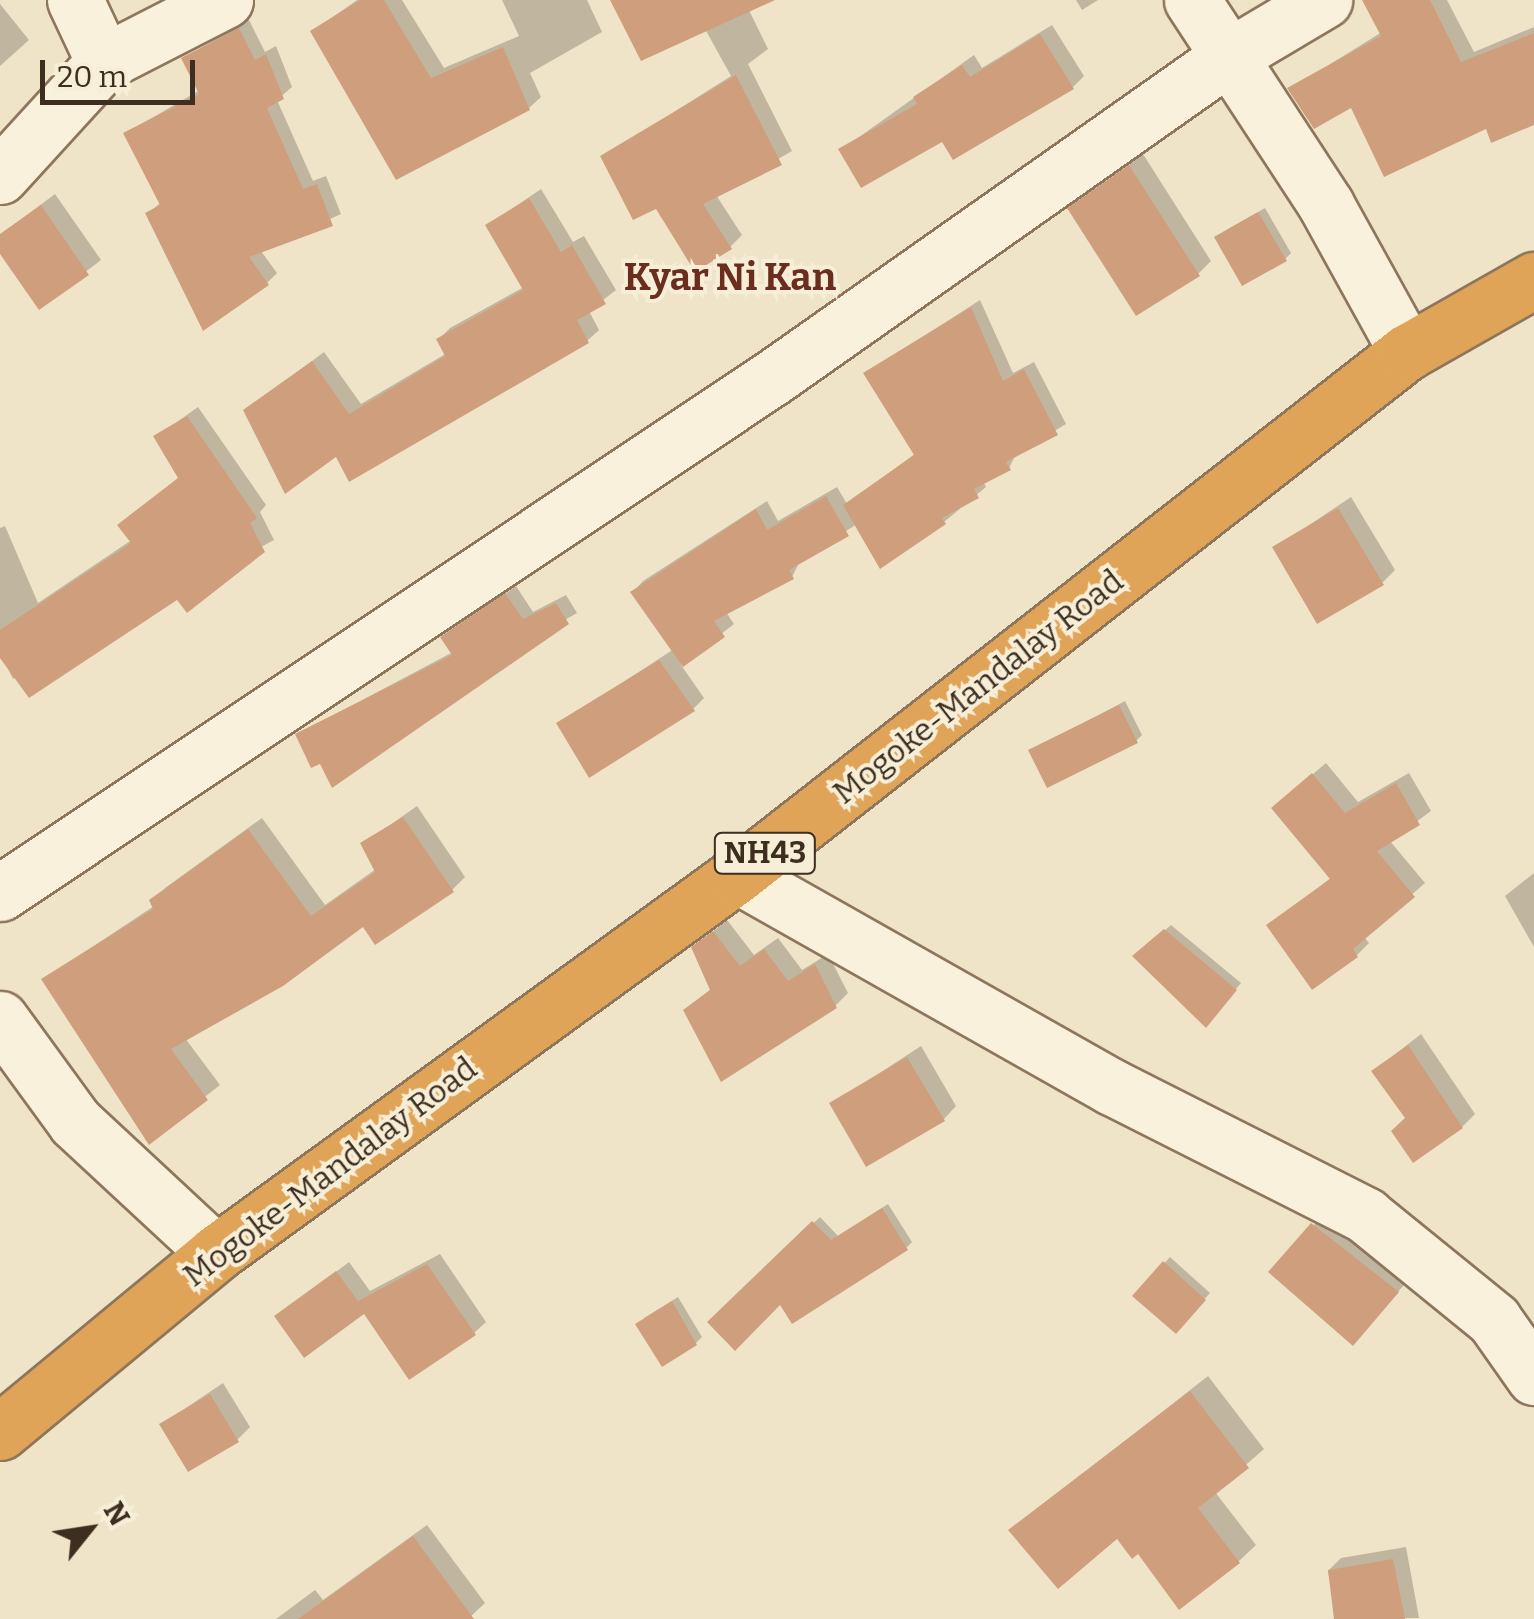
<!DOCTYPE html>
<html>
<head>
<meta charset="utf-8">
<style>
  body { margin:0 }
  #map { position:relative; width:1534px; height:1619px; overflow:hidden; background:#f0e4c8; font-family:Bitter,serif }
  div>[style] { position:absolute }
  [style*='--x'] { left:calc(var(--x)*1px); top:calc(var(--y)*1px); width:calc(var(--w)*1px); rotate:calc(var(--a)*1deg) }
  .shadow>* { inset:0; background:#0003 }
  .building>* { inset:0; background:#cf9f7d }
  .roads { filter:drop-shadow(2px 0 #8d765c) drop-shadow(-2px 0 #8d765c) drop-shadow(0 2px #8d765c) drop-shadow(0 -2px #8d765c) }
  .street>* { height:55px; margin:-27.5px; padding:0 27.5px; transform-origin:27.5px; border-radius:27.5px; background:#faf1dc }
  .highway>* { height:55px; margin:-27.5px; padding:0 27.5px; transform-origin:27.5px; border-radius:27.5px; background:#e0a458 }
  span { translate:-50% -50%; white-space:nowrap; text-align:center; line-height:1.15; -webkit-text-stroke:8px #f7eed8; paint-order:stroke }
  .shield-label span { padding:2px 8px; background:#f7eed8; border:2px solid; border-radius:8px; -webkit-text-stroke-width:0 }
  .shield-label { font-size:30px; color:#3d2e20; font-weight:700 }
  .street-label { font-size:32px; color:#3d2e20 }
  .quarter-label { font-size:38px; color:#6b2e1e; font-weight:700 }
  .north { position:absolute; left:40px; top:1479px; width:100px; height:100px; -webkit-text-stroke:8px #f7eed8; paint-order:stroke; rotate:60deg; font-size:28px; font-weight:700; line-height:40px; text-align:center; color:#3d2e20 }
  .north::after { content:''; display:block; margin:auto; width:35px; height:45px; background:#3d2e20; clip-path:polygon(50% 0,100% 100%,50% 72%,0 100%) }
  .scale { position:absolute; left:40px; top:60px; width:155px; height:45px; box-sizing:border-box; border:5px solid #3d2e20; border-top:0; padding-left:12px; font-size:30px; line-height:35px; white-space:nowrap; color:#3d2e20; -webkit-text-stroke:8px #f7eed8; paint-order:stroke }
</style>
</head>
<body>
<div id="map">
  <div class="shadow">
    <i style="clip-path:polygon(357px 0,402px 0,444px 68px,519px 36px,502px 0,587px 0,602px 32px,530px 73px,541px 97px,529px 108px,397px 177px,313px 31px)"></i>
    <i style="clip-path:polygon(627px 0,744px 0,768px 49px,748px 64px,792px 151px,716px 195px,742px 235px,730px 247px,657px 206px,603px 157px,731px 76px,705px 29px)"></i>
    <i style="clip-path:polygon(1076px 0,1098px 0,1082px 10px)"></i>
    <i style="clip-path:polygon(1365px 0,1447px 0,1474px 52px,1534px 27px,1534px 123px,1487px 126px,1290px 89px,1382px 32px)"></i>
    <i style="clip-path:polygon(0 4px,29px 40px,0 66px)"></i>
    <i style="clip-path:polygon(249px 20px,265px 52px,276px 46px,292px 87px,277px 100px,313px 181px,326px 176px,341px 214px,261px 251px,277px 273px,267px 283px,148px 214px,161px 202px,126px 133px,200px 90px,184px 58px)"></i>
    <i style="clip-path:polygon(1052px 25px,1084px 76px,1073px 87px,942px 138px,841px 150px,974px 55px,982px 68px)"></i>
    <i style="clip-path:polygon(1143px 154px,1211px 261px,1198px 274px,1071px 209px)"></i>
    <i style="clip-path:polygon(541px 189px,573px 242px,584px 236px,616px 290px,589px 311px,599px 330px,587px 341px,337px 453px,246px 411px,324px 352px,361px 404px,447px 353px,439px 339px,450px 328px,524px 287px,488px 225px)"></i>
    <i style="clip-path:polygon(55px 194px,101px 260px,49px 300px,0 249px,0 235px)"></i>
    <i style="clip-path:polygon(1265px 208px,1291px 253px,1285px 259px,1223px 232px)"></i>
    <i style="clip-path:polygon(980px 300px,1013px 373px,1034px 362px,1066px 424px,1016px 454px,1009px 468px,983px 481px,986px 487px,944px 522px,857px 524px,800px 561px,792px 577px,726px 612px,734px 624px,681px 665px,704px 698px,693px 709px,559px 724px,674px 649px,633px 592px,643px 581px,767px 501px,778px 521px,837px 487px,847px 504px,916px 453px,867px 373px)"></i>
    <i style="clip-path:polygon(198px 407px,266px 505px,260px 512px,274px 540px,13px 679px,0 653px,0 528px,5px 526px,38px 603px,179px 508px,181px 477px,156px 437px)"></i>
    <i style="clip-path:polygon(1351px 497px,1395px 570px,1382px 583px,1275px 548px)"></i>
    <i style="clip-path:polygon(516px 586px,533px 612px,566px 595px,577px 613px,321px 760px,298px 734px,453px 652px,443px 638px)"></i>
    <i style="clip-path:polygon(1125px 701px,1142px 735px,1136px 741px,1031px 751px)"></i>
    <i style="clip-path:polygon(1326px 763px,1358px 802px,1409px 773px,1431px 811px,1390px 841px,1425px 883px,1364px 937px,1369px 943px,1357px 955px,1313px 986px,1270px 925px,1332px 877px,1287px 796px)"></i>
    <i style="clip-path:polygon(417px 806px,465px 877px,452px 890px,364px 923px,185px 1038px,220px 1085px,149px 1141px,44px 979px,154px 906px,165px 888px,262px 818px,325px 905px,376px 869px,363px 844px)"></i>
    <i style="clip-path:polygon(1534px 873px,1534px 947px,1505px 896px)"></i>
    <i style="clip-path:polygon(727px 920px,754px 955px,778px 938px,802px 970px,828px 954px,848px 993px,835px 1006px,686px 1010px,712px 988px,694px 947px)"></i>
    <i style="clip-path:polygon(1171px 925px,1241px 983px,1211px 1019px,1141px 951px)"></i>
    <i style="clip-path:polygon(1421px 1034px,1475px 1114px,1462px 1127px,1407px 1118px,1374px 1071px)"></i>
    <i style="clip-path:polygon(921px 1046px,956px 1106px,944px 1119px,832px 1104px)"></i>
    <i style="clip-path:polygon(888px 1204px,912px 1242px,906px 1248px,780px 1301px,710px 1322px,820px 1217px,838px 1236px)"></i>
    <i style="clip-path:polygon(1326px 1212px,1410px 1278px,1366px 1329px,1271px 1272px)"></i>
    <i style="clip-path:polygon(440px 1254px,486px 1322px,474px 1333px,365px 1311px,278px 1316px,349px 1262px,370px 1291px)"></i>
    <i style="clip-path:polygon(1170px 1257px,1210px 1293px,1176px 1331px,1135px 1296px)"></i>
    <i style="clip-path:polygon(678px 1297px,702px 1337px,696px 1343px,644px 1318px)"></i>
    <i style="clip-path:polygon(1208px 1376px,1264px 1449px,1215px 1492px,1256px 1545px,1239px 1561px,1180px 1606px,1138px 1551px,1117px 1535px,1011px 1530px)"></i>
    <i style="clip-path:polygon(223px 1383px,250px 1427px,237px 1440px,162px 1424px)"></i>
    <i style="clip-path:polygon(427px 1525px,485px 1603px,468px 1619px,276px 1619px,315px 1590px,323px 1600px)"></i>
    <i style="clip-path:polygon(1406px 1547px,1419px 1618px,1336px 1619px,1328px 1571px,1341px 1558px)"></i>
  </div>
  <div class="building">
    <i style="clip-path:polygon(360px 0,384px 0,431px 78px,503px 47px,530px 110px,396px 180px,310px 31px)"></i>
    <i style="clip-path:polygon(610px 0,775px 0,641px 61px)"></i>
    <i style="clip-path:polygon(1362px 0,1430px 0,1461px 62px,1534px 33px,1534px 125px,1491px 143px,1486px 129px,1384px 177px,1351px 108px,1314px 129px,1287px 88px,1381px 36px)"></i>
    <i style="clip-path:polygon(239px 28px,255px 60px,266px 54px,284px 99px,267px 108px,303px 189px,317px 184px,333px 226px,249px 257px,269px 285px,203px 331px,145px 213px,160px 205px,123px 133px,199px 94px,181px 58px)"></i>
    <i style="clip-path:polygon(1040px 34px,1074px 89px,953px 160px,942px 142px,861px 188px,838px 149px,917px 104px,913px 97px,962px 65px,970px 77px)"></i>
    <i style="clip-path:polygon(736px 75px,782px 165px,703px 204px,732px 249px,695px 272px,656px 209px,633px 220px,600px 156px)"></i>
    <i style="clip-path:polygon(1129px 165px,1200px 276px,1136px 316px,1067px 208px)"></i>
    <i style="clip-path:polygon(529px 198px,561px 252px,572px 245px,606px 304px,577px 320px,589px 343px,349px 482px,336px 457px,285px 494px,243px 410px,312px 361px,349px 414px,445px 356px,436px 339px,523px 290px,485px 225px)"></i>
    <i style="clip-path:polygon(41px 205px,89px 275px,39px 310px,0 254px,0 234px)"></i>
    <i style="clip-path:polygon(1258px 212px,1287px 261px,1242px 286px,1214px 237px)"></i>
    <i style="clip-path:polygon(971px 307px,1003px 381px,1024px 369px,1058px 435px,1006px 462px,1011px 470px,974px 489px,979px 498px,942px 518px,946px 524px,880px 569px,843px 505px,914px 455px,863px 373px)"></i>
    <i style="clip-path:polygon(187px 416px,257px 518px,250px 523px,265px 552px,187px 613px,177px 600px,29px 698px,0 658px,0 630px,131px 543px,117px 525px,178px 478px,153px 436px)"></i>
    <i style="clip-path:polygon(826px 496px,849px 536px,789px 570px,794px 579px,714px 621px,725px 637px,683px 667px,630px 592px,756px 509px,767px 530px)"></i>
    <i style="clip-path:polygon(1338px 508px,1384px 585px,1317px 624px,1272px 547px)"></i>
    <i style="clip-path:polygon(505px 593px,523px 619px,556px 603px,569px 624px,332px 788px,320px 764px,311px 768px,295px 734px,452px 655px,440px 637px)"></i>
    <i style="clip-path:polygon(659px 660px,695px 711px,589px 778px,556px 723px)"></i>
    <i style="clip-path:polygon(1119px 705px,1138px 743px,1047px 788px,1028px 750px)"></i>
    <i style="clip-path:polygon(1312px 773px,1345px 813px,1396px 783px,1420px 825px,1377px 851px,1415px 897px,1353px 949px,1358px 957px,1312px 990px,1266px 925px,1330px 879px,1271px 808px)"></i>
    <i style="clip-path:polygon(403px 817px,454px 892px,375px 945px,363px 927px,283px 986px,171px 1049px,208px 1100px,149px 1145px,41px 979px,153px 909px,149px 900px,248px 829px,311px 916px,375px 872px,360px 843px)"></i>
    <i style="clip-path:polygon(1164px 929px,1237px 990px,1206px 1028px,1132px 956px)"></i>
    <i style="clip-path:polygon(713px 931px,740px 966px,764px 949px,788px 981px,815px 964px,837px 1008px,721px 1082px,683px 1010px,710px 990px,691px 947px)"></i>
    <i style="clip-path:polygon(1408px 1045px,1463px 1128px,1413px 1163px,1391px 1131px,1405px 1118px,1371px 1071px)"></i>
    <i style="clip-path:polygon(907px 1057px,945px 1121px,866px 1167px,829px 1103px)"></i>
    <i style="clip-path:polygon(882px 1208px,908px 1250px,792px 1324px,780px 1305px,735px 1351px,707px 1322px,812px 1221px,831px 1240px)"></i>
    <i style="clip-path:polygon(1311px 1223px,1399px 1292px,1353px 1346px,1268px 1272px)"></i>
    <i style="clip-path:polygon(1163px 1261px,1206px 1300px,1176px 1334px,1132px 1296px)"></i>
    <i style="clip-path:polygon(427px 1264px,476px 1335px,409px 1380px,364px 1314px,304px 1358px,274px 1316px,336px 1271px,358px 1301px)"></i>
    <i style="clip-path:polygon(672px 1301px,697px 1345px,662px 1367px,635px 1324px)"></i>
    <i style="clip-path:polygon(1190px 1391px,1249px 1468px,1198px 1508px,1240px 1563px,1179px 1610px,1138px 1554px,1132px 1559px,1117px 1539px,1058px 1589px,1008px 1530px)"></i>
    <i style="clip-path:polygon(210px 1394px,239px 1442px,188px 1472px,159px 1424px)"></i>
    <i style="clip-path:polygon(413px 1536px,474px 1619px,298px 1619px)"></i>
    <i style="clip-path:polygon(1393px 1559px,1405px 1619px,1334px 1619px,1328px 1570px)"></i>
  </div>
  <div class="roads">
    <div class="street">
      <i style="--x:75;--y:0;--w:68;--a:64.9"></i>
      <i style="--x:1192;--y:0;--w:245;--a:56.8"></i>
      <i style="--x:1326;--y:205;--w:168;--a:61.1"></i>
      <i style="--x:0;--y:176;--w:154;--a:-47.6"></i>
      <i style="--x:104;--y:62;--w:136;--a:-27.1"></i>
      <i style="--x:737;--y:875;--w:431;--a:29.5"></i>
      <i style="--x:1112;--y:1087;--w:284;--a:26.8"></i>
      <i style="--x:1365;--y:1215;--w:166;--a:39.1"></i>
      <i style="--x:1494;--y:1320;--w:70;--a:54.9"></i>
      <i style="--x:0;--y:893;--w:928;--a:-33.71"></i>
      <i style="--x:772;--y:378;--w:558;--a:-35.14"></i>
      <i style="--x:1228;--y:57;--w:112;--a:-30.7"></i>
      <i style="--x:0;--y:1019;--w:127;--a:53.9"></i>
      <i style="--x:75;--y:1122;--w:192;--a:42.9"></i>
    </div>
    <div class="highway">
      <i style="--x:0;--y:1432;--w:281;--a:-39.6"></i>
      <i style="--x:216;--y:1253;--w:644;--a:-35.96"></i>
      <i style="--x:737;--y:875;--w:850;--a:-37.98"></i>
      <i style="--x:1407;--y:352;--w:146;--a:-29.6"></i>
    </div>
  </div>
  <div class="shield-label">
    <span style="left:765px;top:853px">NH43</span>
  </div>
  <div class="street-label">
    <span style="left:978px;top:687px;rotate:-38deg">Mogoke-Mandalay Road</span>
    <span style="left:330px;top:1172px;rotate:-37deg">Mogoke-Mandalay Road</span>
  </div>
  <div class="quarter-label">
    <span style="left:730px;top:278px">Kyar Ni Kan</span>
  </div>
  <div class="north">N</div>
  <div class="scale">20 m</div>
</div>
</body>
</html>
